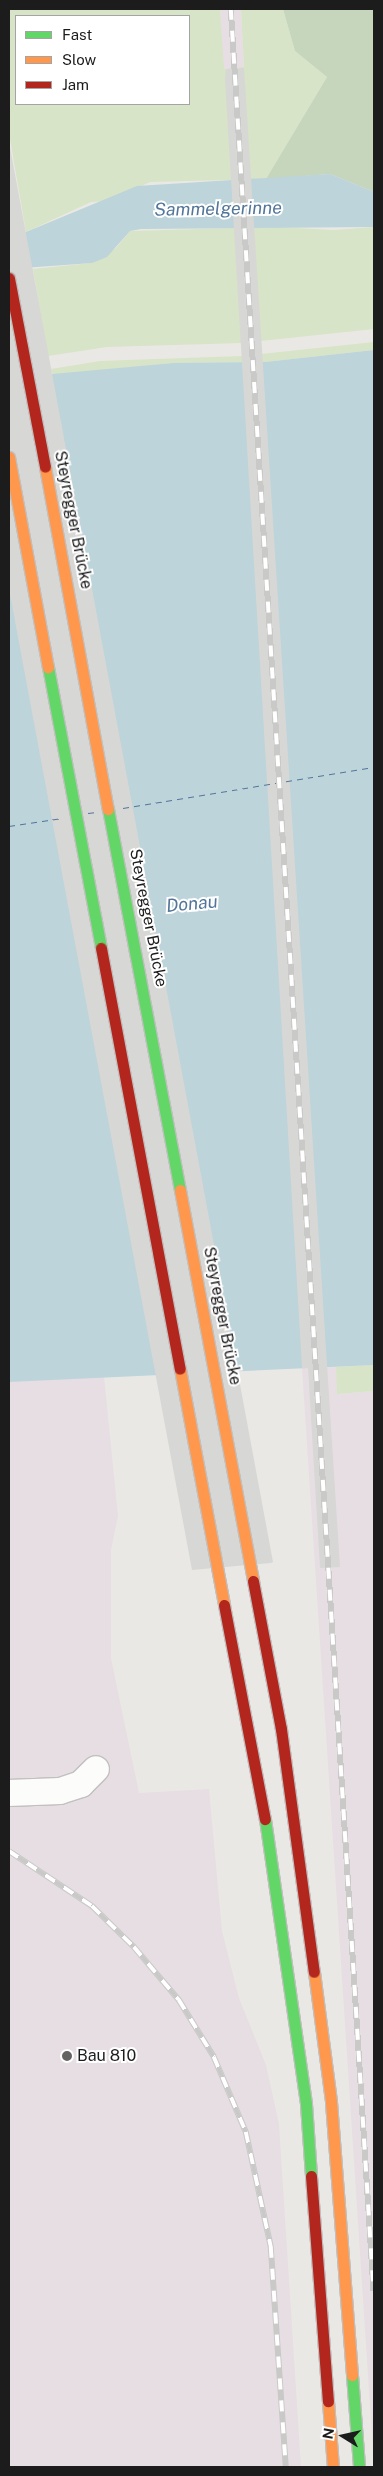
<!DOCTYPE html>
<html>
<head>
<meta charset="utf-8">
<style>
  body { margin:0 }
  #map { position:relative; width:383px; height:2476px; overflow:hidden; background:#eae8e5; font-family:"Public Sans",sans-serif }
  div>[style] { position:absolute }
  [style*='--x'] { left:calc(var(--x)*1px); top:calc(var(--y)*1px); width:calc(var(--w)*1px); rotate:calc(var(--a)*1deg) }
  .industrial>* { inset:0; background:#e7dee3 }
  .grass>* { inset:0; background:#d7e4c7 }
  .forest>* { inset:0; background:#c6d6bd }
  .water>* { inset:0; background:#bcd4da }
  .pier>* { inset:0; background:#d7d7d5 }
  .ferry>* { height:1px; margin-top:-0.5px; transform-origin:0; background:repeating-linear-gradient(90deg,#527599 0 6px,transparent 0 11px) }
  .roads { filter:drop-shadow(1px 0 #c1c0bf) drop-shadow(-1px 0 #c1c0bf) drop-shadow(0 1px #c1c0bf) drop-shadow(0 -1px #c1c0bf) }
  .street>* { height:26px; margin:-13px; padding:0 13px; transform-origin:13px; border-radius:13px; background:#fcfcfb }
  .fast>* { height:11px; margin:-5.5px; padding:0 5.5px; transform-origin:5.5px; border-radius:5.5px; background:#63d668 }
  .slow>* { height:11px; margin:-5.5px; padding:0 5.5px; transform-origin:5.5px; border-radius:5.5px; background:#ff974d }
  .jam>* { height:11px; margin:-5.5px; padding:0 5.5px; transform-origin:5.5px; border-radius:5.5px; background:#b3261e }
  .rail>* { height:5.5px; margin-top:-2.75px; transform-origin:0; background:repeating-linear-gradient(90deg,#fff 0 11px,#c9c9c8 0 22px); box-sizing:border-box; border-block:1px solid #c9c9c8 }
  .dots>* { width:14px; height:14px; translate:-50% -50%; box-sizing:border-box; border:2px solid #fff; border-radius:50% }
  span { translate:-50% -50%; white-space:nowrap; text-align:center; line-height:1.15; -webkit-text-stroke:4px #fff; paint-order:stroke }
  .street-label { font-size:16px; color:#1c1c1c }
  .poi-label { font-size:16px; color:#1c1c1c }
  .left { translate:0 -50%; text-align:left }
  .water-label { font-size:18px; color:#527599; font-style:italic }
  .frame { position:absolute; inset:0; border:10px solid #1c1c1c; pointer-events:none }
  .legend { position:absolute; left:15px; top:15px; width:175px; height:90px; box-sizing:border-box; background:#fff; border:1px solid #a4a4a4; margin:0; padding:6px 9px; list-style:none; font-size:15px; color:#1c1c1c }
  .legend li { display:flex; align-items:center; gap:10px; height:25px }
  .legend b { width:25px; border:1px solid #a4a4a4 }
  .north { position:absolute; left:318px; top:2411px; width:50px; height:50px; -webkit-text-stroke:4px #fff; paint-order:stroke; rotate:280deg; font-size:14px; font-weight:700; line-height:20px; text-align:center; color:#1c1c1c }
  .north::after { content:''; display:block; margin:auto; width:18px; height:22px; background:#1c1c1c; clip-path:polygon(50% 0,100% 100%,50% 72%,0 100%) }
</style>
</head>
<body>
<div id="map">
  <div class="industrial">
    <i style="clip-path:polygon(220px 9px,241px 9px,244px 68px,223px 69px)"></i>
    <i style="clip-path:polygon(336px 1367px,338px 1394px,374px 1391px,374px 2467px,302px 1368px)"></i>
    <i style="clip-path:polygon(104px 1376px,118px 1516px,111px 1550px,111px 1658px,139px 1793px,209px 1789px,222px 1931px,239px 1998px,266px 2065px,279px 2124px,301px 2467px,9px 2467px,9px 1382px)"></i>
  </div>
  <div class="grass">
    <i style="clip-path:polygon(evenodd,9px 9px,220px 9px,224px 69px,244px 67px,241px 9px,283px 9px,295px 51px,327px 77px,266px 179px,150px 182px,108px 201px,91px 202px,26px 232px,9px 133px,9px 9px,16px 16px,189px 16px,189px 104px,16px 104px,16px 16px)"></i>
    <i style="clip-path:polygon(278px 227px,334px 230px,374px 227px,374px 329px,242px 343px,107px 347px,48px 356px,33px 269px,92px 263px,116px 248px,130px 231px)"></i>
    <i style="clip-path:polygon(374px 342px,374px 350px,265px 362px,173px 363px,53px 375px,51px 369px,100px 361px,242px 356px)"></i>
    <i style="clip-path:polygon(374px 1365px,374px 1391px,337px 1394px,336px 1367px)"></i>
  </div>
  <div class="forest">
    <i style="clip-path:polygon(283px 9px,374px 9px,374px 192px,330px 174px,266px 179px,327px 77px,295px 51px)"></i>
  </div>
  <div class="water">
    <i style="clip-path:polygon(330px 174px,374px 192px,374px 227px,141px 229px,130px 231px,107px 257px,92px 263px,9px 269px,9px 234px,26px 232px,137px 186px)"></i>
    <i style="clip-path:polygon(374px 350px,374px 1365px,9px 1382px,9px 378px,173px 363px,265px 362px)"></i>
  </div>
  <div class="pier">
    <i style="clip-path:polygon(244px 68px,340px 1567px,320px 1568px,308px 1368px,302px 1368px,225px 79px,226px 69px)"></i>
    <i style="clip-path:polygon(9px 142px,273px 1562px,271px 1563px,192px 1570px,9px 589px)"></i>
  </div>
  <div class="ferry">
    <i style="--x:123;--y:808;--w:254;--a:-9.3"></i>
    <i style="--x:88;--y:813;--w:9;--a:-6"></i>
    <i style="--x:9;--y:826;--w:54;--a:-8.6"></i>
  </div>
  <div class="roads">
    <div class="street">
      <i style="--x:9;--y:1793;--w:51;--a:-2.2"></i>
      <i style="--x:60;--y:1791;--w:22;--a:-18"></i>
      <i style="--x:81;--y:1784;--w:21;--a:-45"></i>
    </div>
    <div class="fast">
      <i style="--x:48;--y:667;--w:286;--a:79.3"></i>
      <i style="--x:108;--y:809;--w:388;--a:79.3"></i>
      <i style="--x:265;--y:1819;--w:288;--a:81.8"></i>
      <i style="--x:306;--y:2104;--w:72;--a:86"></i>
      <i style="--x:352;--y:2375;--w:92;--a:85.6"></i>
    </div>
    <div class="slow">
      <i style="--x:9;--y:457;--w:214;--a:79.5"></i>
      <i style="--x:45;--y:467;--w:348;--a:79.6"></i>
      <i style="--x:180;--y:1190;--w:398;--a:79.4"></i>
      <i style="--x:180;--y:1369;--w:240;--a:79.4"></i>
      <i style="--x:314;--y:1972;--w:131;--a:82.5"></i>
      <i style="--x:331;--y:2102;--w:274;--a:85.6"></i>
      <i style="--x:328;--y:2401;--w:66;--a:85.7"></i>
    </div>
    <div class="jam">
      <i style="--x:9;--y:278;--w:192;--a:79.2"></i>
      <i style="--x:101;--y:948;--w:428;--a:79.4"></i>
      <i style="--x:253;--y:1581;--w:151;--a:79.3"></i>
      <i style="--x:281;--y:1729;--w:245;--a:82.3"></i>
      <i style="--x:224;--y:1605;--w:218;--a:79.2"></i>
      <i style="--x:311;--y:2176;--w:226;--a:85.7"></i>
    </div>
  </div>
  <div class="rail">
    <i style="--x:231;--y:9;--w:2287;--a:86.42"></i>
    <i style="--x:9;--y:1851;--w:100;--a:33.5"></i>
    <i style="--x:92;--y:1906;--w:59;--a:44.3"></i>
    <i style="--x:134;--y:1947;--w:70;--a:49.7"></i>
    <i style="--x:179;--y:2000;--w:67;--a:58.4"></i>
    <i style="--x:214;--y:2057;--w:82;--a:66.9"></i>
    <i style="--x:246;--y:2132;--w:118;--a:77.7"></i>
    <i style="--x:271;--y:2247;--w:221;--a:86.1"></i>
  </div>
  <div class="dots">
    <i style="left:67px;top:2056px;background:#646362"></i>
  </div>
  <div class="street-label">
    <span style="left:73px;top:520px;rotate:79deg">Steyregger Brücke</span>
    <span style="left:148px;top:918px;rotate:79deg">Steyregger Brücke</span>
    <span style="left:222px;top:1316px;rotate:79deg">Steyregger Brücke</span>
  </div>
  <div class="poi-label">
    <span class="left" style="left:77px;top:2056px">Bau 810</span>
  </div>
  <div class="water-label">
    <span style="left:218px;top:209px;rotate:-1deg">Sammelgerinne</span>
    <span style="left:192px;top:904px;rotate:-5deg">Donau</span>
  </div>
  <div class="frame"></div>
  <ul class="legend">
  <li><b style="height:6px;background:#63d668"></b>Fast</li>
  <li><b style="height:6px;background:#ff974d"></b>Slow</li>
  <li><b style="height:6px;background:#b3261e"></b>Jam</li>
  </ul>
  <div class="north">N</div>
</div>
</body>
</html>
